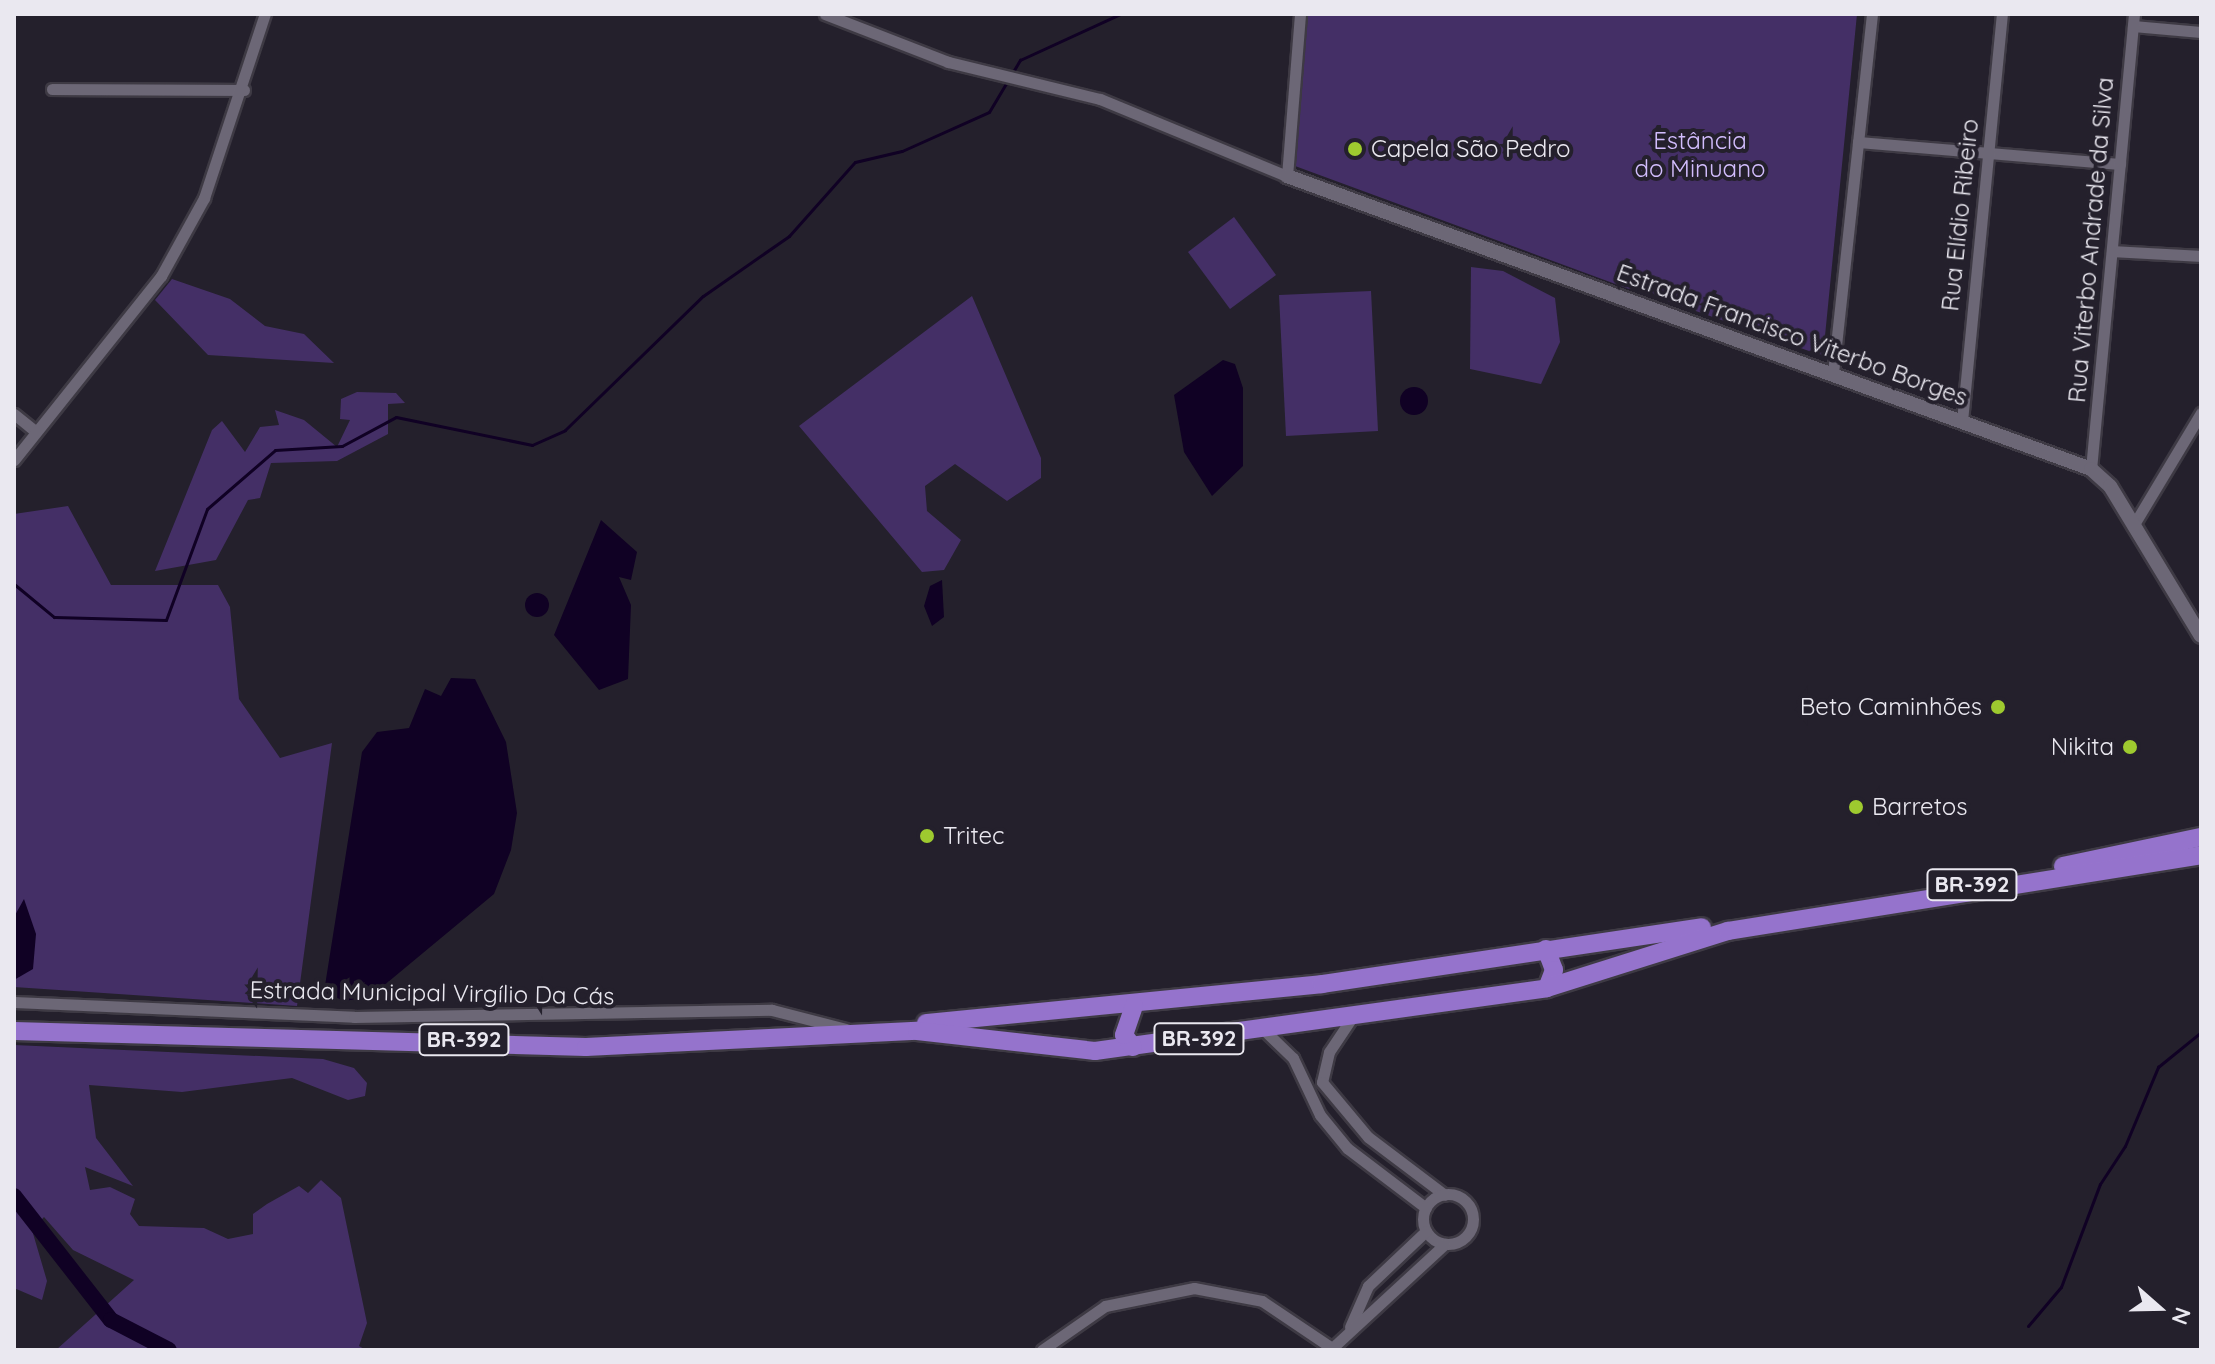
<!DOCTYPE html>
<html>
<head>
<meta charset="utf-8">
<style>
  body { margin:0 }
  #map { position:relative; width:2215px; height:1364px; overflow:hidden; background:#24202c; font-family:Quicksand,sans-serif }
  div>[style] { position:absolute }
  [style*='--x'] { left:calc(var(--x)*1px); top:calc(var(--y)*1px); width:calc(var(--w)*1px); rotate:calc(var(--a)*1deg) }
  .green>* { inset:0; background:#442f66 }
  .water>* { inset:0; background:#100124 }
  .round { border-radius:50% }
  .stream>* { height:3px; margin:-1.5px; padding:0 1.5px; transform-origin:1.5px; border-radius:1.5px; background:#100124 }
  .river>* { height:16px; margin:-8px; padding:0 8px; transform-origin:8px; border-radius:8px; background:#100124 }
  .roads { filter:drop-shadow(2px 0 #3e3a44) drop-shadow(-2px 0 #3e3a44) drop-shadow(0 2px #3e3a44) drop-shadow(0 -2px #3e3a44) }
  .minor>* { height:11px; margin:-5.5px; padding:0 5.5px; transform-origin:5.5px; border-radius:5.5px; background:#6c6776 }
  .minor>.ring { margin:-5.5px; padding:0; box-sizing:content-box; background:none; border:11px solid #6c6776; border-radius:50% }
  .tertiary>* { height:14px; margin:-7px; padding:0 7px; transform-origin:7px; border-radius:7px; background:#6c6776 }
  .trunk>* { height:18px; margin:-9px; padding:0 9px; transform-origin:9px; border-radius:9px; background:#9573cc }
  .dots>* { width:22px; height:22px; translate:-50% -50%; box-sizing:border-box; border:4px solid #24202c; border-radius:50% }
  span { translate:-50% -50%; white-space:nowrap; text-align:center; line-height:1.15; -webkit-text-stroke:8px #24202c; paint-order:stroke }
  .shield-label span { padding:2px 6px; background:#24202c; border:2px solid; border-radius:6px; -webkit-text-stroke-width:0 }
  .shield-label { font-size:22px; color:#eae8f0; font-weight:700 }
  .park-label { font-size:24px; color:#d2bdfd }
  .poi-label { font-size:24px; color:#eae8f0 }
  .left { translate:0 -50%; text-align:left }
  .right { translate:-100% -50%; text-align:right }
  .street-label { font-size:24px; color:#eae8f0 }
  .frame { position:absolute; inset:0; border:16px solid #eae8f0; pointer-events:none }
  .north { position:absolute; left:2119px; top:1268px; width:80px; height:80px; -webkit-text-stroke:6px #24202c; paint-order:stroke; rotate:110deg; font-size:22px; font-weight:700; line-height:32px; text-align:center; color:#eae8f0 }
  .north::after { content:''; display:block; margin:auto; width:28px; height:36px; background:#eae8f0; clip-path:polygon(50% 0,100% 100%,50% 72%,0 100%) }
</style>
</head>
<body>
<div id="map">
  <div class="green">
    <i style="clip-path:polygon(1307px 14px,1857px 14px,1823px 356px,1659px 298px,1644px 286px,1629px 289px,1295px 166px)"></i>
    <i style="clip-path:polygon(1234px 217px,1276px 275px,1230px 309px,1188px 252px)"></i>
    <i style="clip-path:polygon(1471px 267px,1503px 271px,1555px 298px,1560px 342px,1541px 384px,1470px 369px)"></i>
    <i style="clip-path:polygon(172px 279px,230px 299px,265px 326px,304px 334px,334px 363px,208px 355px,155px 300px)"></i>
    <i style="clip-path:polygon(1371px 291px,1378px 431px,1286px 436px,1279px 295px)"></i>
    <i style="clip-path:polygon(972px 296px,1041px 458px,1041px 478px,1007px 501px,955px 464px,925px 486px,927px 511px,961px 540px,944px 570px,922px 572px,799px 426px)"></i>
    <i style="clip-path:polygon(357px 392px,396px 393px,405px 403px,388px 404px,388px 434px,337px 461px,271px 463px,260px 498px,248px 500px,216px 560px,155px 571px,212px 430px,222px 421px,245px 452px,260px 427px,279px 425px,275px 410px,304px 420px,337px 447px,350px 420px,340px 419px,341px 399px)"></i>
    <i style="clip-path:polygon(68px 506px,111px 585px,218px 585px,230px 607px,239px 699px,280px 758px,332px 743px,297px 1006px,14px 987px,14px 514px)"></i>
    <i style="clip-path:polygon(14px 1045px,323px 1059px,354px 1068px,367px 1083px,365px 1096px,348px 1100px,292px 1078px,182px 1092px,89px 1085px,96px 1138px,133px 1186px,85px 1167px,90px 1190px,110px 1187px,135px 1199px,130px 1214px,139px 1226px,204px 1228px,228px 1239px,253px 1234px,253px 1214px,267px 1204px,299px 1186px,308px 1193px,321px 1180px,341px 1198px,367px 1323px,359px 1346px,366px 1350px,56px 1350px,134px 1280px,73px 1250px,44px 1217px,32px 1230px,47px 1281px,42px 1300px,14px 1288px)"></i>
  </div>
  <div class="water">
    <i style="clip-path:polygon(1223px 360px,1235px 364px,1243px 388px,1243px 466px,1212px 496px,1184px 452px,1174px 395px)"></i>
    <i class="round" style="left:1400px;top:387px;width:28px;height:28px"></i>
    <i style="clip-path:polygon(601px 520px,637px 552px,631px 580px,619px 577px,631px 605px,628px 679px,599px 690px,554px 635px)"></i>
    <i style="clip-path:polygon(942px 580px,944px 617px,932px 626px,924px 606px,930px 586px)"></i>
    <i class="round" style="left:525px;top:593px;width:24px;height:24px"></i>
    <i style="clip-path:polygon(451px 678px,475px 679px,506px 742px,517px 813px,511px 850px,494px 894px,370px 997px,344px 1001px,324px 992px,362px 752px,377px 732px,409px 728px,425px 689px,441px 696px)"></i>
    <i style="clip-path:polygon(24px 899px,36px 934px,33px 969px,14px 980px,14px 917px)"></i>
  </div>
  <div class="stream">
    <i style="--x:14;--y:584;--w:52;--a:39.5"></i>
    <i style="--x:54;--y:617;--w:112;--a:1.5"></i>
    <i style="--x:166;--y:620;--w:118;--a:-69.7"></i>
    <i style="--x:207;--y:509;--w:90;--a:-40.9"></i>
    <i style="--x:275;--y:450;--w:67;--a:-3.4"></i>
    <i style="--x:342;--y:446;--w:61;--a:-28.2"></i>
    <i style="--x:396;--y:417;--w:139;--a:11.6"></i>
    <i style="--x:532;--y:445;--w:36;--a:-24"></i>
    <i style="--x:565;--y:430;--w:192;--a:-44.2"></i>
    <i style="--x:703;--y:296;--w:105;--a:-34.9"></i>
    <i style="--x:789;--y:236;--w:99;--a:-48.3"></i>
    <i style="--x:855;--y:162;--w:48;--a:-13.2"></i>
    <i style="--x:902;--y:151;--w:95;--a:-24.1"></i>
    <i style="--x:989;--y:112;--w:61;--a:-59.2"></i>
    <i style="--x:1020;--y:60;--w:110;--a:-24.7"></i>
    <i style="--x:2028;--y:1326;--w:51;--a:-49.8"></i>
    <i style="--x:2061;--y:1287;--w:110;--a:-69.3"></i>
    <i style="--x:2100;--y:1184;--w:45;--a:-56.7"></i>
    <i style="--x:2125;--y:1146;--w:86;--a:-67.3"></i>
    <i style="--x:2158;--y:1067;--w:55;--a:-39.1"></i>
  </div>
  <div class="river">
    <i style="--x:14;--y:1196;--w:157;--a:52"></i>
    <i style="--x:111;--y:1320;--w:65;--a:27.3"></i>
  </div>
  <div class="roads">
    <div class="minor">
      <i style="--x:825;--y:14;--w:132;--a:21.3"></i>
      <i style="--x:948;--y:62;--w:156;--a:13.7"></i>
      <i style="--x:1100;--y:99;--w:202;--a:22.4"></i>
      <i style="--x:1287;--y:176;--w:163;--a:-85.4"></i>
      <i style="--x:2133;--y:26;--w:68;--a:5"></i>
      <i style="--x:52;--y:89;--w:192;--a:0.3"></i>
      <i style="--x:1858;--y:142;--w:263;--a:4.8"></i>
      <i style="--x:2112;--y:251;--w:89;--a:3.2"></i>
      <i style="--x:1833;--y:373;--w:361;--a:-83.8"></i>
      <i style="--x:14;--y:414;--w:28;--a:39"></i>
      <i style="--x:1962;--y:421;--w:409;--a:-84.4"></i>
      <i style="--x:14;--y:460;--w:236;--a:-51.4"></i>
      <i style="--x:161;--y:276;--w:89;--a:-61.1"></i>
      <i style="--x:204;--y:198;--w:194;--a:-71.7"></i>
      <i style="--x:2091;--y:469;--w:457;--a:-84.6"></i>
      <i style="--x:2133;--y:526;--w:132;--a:-59"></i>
      <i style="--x:14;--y:1002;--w:340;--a:2.5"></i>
      <i style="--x:354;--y:1017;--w:418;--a:-1"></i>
      <i style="--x:772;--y:1010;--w:76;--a:14.4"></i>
      <i style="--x:1353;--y:1016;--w:43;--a:123.7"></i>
      <i style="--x:1329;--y:1052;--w:31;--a:103"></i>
      <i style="--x:1322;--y:1082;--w:72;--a:50.1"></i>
      <i style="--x:1368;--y:1137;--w:96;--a:37"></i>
      <i style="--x:1265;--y:1031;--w:39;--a:44"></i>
      <i style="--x:1293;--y:1058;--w:63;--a:64.7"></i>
      <i style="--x:1320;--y:1115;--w:43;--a:50.7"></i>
      <i style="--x:1347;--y:1148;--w:99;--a:37.2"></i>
      <i class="ring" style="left:1423px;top:1194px;width:39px;height:39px"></i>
      <i style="--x:1350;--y:1327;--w:45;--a:-66.3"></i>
      <i style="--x:1368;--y:1286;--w:80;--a:-43.5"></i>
      <i style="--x:1042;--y:1350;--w:77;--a:-34.9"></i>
      <i style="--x:1105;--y:1306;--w:91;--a:-11.4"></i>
      <i style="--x:1194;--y:1288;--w:69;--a:10.8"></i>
      <i style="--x:1262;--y:1301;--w:88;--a:33.9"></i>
      <i style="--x:1330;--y:1350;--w:156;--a:-42.7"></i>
    </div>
    <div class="tertiary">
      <i style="--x:1287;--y:176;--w:856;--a:20.02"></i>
      <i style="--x:2091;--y:469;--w:25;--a:42"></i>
      <i style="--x:2110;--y:486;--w:175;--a:58.8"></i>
    </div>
    <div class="trunk">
      <i style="--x:2063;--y:866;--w:141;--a:-11.9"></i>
      <i style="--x:1546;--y:949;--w:22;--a:69"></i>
      <i style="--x:1554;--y:970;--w:19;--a:111"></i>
      <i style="--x:926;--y:1023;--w:398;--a:-5.6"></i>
      <i style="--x:1322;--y:984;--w:384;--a:-8.5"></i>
      <i style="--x:14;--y:1031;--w:572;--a:1.6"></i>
      <i style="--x:586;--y:1047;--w:331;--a:-2.8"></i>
      <i style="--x:917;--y:1031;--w:179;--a:6.4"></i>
      <i style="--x:1095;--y:1051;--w:456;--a:-7.9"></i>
      <i style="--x:1547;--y:988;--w:190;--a:-17.5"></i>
      <i style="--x:1728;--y:931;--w:479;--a:-9.1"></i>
      <i style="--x:1133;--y:1047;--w:15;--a:-127"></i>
      <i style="--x:1124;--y:1035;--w:31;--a:-71"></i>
    </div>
  </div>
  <div class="dots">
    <i style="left:1355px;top:149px;background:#9eca2f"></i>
    <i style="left:1998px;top:707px;background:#9eca2f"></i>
    <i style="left:2130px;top:747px;background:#9eca2f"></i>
    <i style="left:1856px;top:807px;background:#9eca2f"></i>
    <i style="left:927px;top:836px;background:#9eca2f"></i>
  </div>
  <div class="shield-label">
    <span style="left:1972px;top:885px">BR-392</span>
    <span style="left:1199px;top:1039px">BR-392</span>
    <span style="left:464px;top:1040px">BR-392</span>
  </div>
  <div class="park-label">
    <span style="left:1700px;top:155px">Estância<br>do Minuano</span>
  </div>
  <div class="poi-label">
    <span class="left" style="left:1371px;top:149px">Capela São Pedro</span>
    <span class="right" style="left:1982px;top:707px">Beto Caminhões</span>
    <span class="right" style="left:2114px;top:747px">Nikita</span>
    <span class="left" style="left:1872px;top:807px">Barretos</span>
    <span class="left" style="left:943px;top:836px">Tritec</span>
  </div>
  <div class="street-label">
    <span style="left:1960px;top:215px;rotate:-84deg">Rua Elídio Ribeiro</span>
    <span style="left:2091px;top:240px;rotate:-85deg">Rua Viterbo Andrade da Silva</span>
    <span style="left:1792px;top:335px;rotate:20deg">Estrada Francisco Viterbo Borges</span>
    <span style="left:432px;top:993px;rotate:1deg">Estrada Municipal Virgílio Da Cás</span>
  </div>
  <div class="frame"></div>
  <div class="north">N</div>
</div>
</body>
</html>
